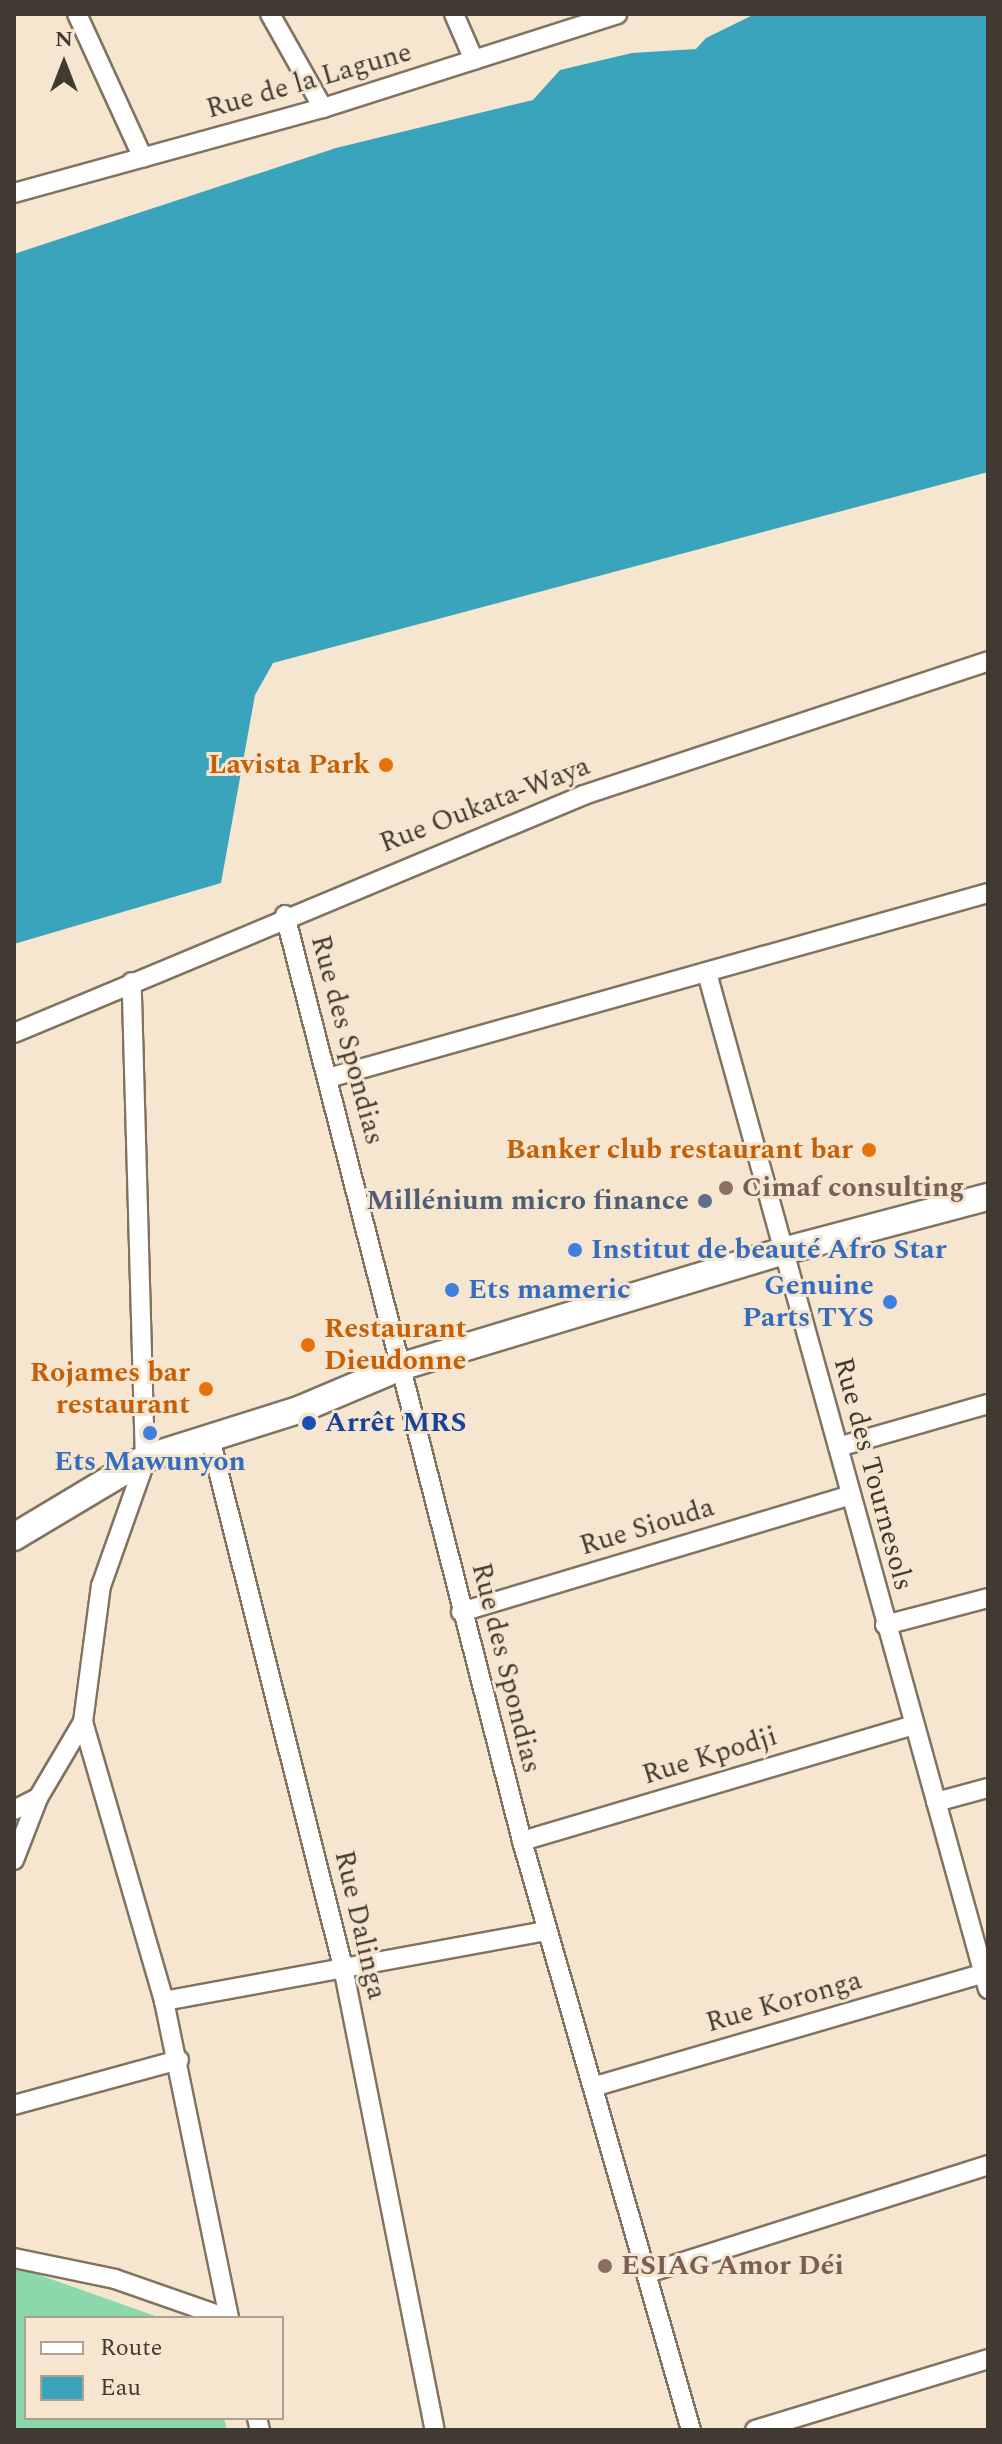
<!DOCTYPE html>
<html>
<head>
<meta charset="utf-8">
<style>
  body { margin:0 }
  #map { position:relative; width:1002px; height:2444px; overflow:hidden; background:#f6e5cf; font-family:Spectral,serif }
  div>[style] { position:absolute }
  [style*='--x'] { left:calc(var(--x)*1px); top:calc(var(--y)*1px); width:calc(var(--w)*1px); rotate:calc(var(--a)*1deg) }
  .green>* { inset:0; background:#8ad8ac }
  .water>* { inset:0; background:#39a4bb }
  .roads { filter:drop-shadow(2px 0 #827360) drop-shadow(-2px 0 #827360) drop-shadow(0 2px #827360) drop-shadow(0 -2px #827360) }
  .street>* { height:18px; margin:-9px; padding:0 9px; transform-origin:9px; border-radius:9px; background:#fff }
  .secondary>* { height:26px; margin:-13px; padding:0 13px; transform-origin:13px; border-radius:13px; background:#fff }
  .dots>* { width:22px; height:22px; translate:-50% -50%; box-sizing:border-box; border:4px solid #f6e5cf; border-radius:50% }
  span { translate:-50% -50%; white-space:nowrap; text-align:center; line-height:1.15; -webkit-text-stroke:6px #f6e5cf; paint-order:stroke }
  .street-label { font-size:28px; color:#413a32 }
  .food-label { font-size:28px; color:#c56008; font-weight:700 }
  .right { translate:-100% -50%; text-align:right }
  .left { translate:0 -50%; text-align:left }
  .education-label { font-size:28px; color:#785e54; font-weight:700 }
  .service-label { font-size:28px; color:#4e5e75; font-weight:700 }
  .shop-label { font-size:28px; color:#366cbe; font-weight:700 }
  .transit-label { font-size:28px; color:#164399; font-weight:700 }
  .frame { position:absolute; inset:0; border:16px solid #413a32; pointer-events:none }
  .legend { position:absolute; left:24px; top:2316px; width:260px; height:104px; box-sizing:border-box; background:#f6e5cf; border:2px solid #aea190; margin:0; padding:10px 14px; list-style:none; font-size:24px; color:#413a32 }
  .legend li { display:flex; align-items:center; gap:16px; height:40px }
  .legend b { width:40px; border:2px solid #aea190 }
  .north { position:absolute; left:24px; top:24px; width:80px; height:80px; -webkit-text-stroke:6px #f6e5cf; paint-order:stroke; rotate:0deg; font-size:22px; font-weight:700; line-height:32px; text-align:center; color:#413a32 }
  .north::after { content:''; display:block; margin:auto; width:28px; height:36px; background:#413a32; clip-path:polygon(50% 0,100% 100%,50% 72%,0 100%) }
</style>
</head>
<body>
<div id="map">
  <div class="green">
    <i style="clip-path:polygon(14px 2266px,161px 2318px,26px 2318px,26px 2418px,224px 2418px,227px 2430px,14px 2430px)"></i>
  </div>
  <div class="water">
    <i style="clip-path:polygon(755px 14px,988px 14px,988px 472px,273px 663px,255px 695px,221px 883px,14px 944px,14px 254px,336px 148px,533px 100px,560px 70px,632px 53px,696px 49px,706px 38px)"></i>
  </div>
  <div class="roads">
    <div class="street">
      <i style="--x:77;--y:14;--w:158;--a:65.4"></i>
      <i style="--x:270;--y:14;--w:108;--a:60.6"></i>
      <i style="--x:454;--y:14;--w:50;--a:66.5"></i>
      <i style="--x:14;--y:193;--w:320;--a:-15.4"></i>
      <i style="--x:323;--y:108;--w:309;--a:-17.7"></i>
      <i style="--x:285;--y:915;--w:956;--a:75.64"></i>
      <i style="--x:522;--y:1841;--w:613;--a:73.99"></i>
      <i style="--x:707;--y:973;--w:1054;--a:74.54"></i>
      <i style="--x:14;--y:1033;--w:618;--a:-22.66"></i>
      <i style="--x:584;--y:795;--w:426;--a:-18.3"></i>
      <i style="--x:328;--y:1078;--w:685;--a:-15.66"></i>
      <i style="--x:210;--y:1438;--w:545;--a:75.89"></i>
      <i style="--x:343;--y:1967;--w:472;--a:78.8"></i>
      <i style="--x:838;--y:1447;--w:156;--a:-16"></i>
      <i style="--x:461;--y:1612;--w:404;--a:-16.7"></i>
      <i style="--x:885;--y:1625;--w:106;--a:-14.7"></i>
      <i style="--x:83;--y:1722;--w:291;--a:73.8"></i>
      <i style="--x:164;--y:2001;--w:324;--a:78.4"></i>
      <i style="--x:936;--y:1802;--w:54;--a:-15.1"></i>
      <i style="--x:14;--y:1810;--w:27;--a:-27"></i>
      <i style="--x:522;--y:1841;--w:409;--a:-16.5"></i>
      <i style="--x:14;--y:1860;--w:66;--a:-68.8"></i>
      <i style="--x:38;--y:1798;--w:88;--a:-59.4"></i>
      <i style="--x:83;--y:1722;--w:137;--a:-82.5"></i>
      <i style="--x:101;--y:1586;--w:132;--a:-70.5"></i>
      <i style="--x:145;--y:1462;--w:480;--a:-91.6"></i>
      <i style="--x:164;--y:2001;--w:388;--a:-10.4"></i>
      <i style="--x:596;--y:2086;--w:408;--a:-16.2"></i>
      <i style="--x:14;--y:2105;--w:171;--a:-15.3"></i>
      <i style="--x:14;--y:2258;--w:103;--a:11.7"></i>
      <i style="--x:115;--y:2279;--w:119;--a:19.2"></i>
      <i style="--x:648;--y:2273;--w:357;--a:-17.6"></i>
      <i style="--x:257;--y:2418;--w:12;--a:76"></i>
      <i style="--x:755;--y:2430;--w:244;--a:-16.9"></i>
    </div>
    <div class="secondary">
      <i style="--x:14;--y:1537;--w:154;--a:-30.9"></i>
      <i style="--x:146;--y:1458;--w:163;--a:-17.5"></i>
      <i style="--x:301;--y:1409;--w:111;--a:-22.9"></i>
      <i style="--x:403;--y:1366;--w:397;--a:-16.8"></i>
      <i style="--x:783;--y:1251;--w:212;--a:-14.8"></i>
    </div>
  </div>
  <div class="dots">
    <i style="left:386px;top:765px;background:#e8710a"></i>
    <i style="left:869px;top:1150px;background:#e8710a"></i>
    <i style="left:726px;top:1188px;background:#8d6e63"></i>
    <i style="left:705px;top:1201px;background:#5c6f8a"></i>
    <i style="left:575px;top:1250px;background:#3f7fe0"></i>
    <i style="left:452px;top:1290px;background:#3f7fe0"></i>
    <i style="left:890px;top:1302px;background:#3f7fe0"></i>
    <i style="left:308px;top:1345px;background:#e8710a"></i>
    <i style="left:206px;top:1389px;background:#e8710a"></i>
    <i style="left:309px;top:1423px;background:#1a4fb4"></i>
    <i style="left:150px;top:1433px;background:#3f7fe0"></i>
    <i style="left:605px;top:2266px;background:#8d6e63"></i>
  </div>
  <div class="street-label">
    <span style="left:309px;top:81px;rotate:-16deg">Rue de la Lagune</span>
    <span style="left:485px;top:805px;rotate:-21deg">Rue Oukata-Waya</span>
    <span style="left:347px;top:1040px;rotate:75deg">Rue des Spondias</span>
    <span style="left:873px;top:1474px;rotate:75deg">Rue des Tournesols</span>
    <span style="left:647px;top:1527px;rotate:-17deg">Rue Siouda</span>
    <span style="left:506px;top:1668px;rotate:76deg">Rue des Spondias</span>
    <span style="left:710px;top:1756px;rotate:-17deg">Rue Kpodji</span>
    <span style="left:360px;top:1925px;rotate:77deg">Rue Dalinga</span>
    <span style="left:784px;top:2002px;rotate:-16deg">Rue Koronga</span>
  </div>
  <div class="food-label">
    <span class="right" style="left:370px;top:765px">Lavista Park</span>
    <span class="right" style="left:853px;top:1150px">Banker club restaurant bar</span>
    <span class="left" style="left:324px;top:1345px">Restaurant<br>Dieudonne</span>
    <span class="right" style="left:190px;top:1389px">Rojames bar<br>restaurant</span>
  </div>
  <div class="education-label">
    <span class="left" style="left:742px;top:1188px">Cimaf consulting</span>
    <span class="left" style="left:621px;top:2266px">ESIAG Amor Déi</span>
  </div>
  <div class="service-label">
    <span class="right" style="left:689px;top:1201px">Millénium micro finance</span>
  </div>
  <div class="shop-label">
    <span class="left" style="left:591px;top:1250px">Institut de beauté Afro Star</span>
    <span class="right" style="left:874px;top:1302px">Genuine<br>Parts TYS</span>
    <span class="left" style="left:468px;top:1290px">Ets mameric</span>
    <span style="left:150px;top:1462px">Ets Mawunyon</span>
  </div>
  <div class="transit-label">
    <span class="left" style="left:325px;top:1423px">Arrêt MRS</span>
  </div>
  <div class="frame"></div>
  <ul class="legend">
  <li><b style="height:10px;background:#fff"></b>Route</li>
  <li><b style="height:22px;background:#39a4bb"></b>Eau</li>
  </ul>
  <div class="north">N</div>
</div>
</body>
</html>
